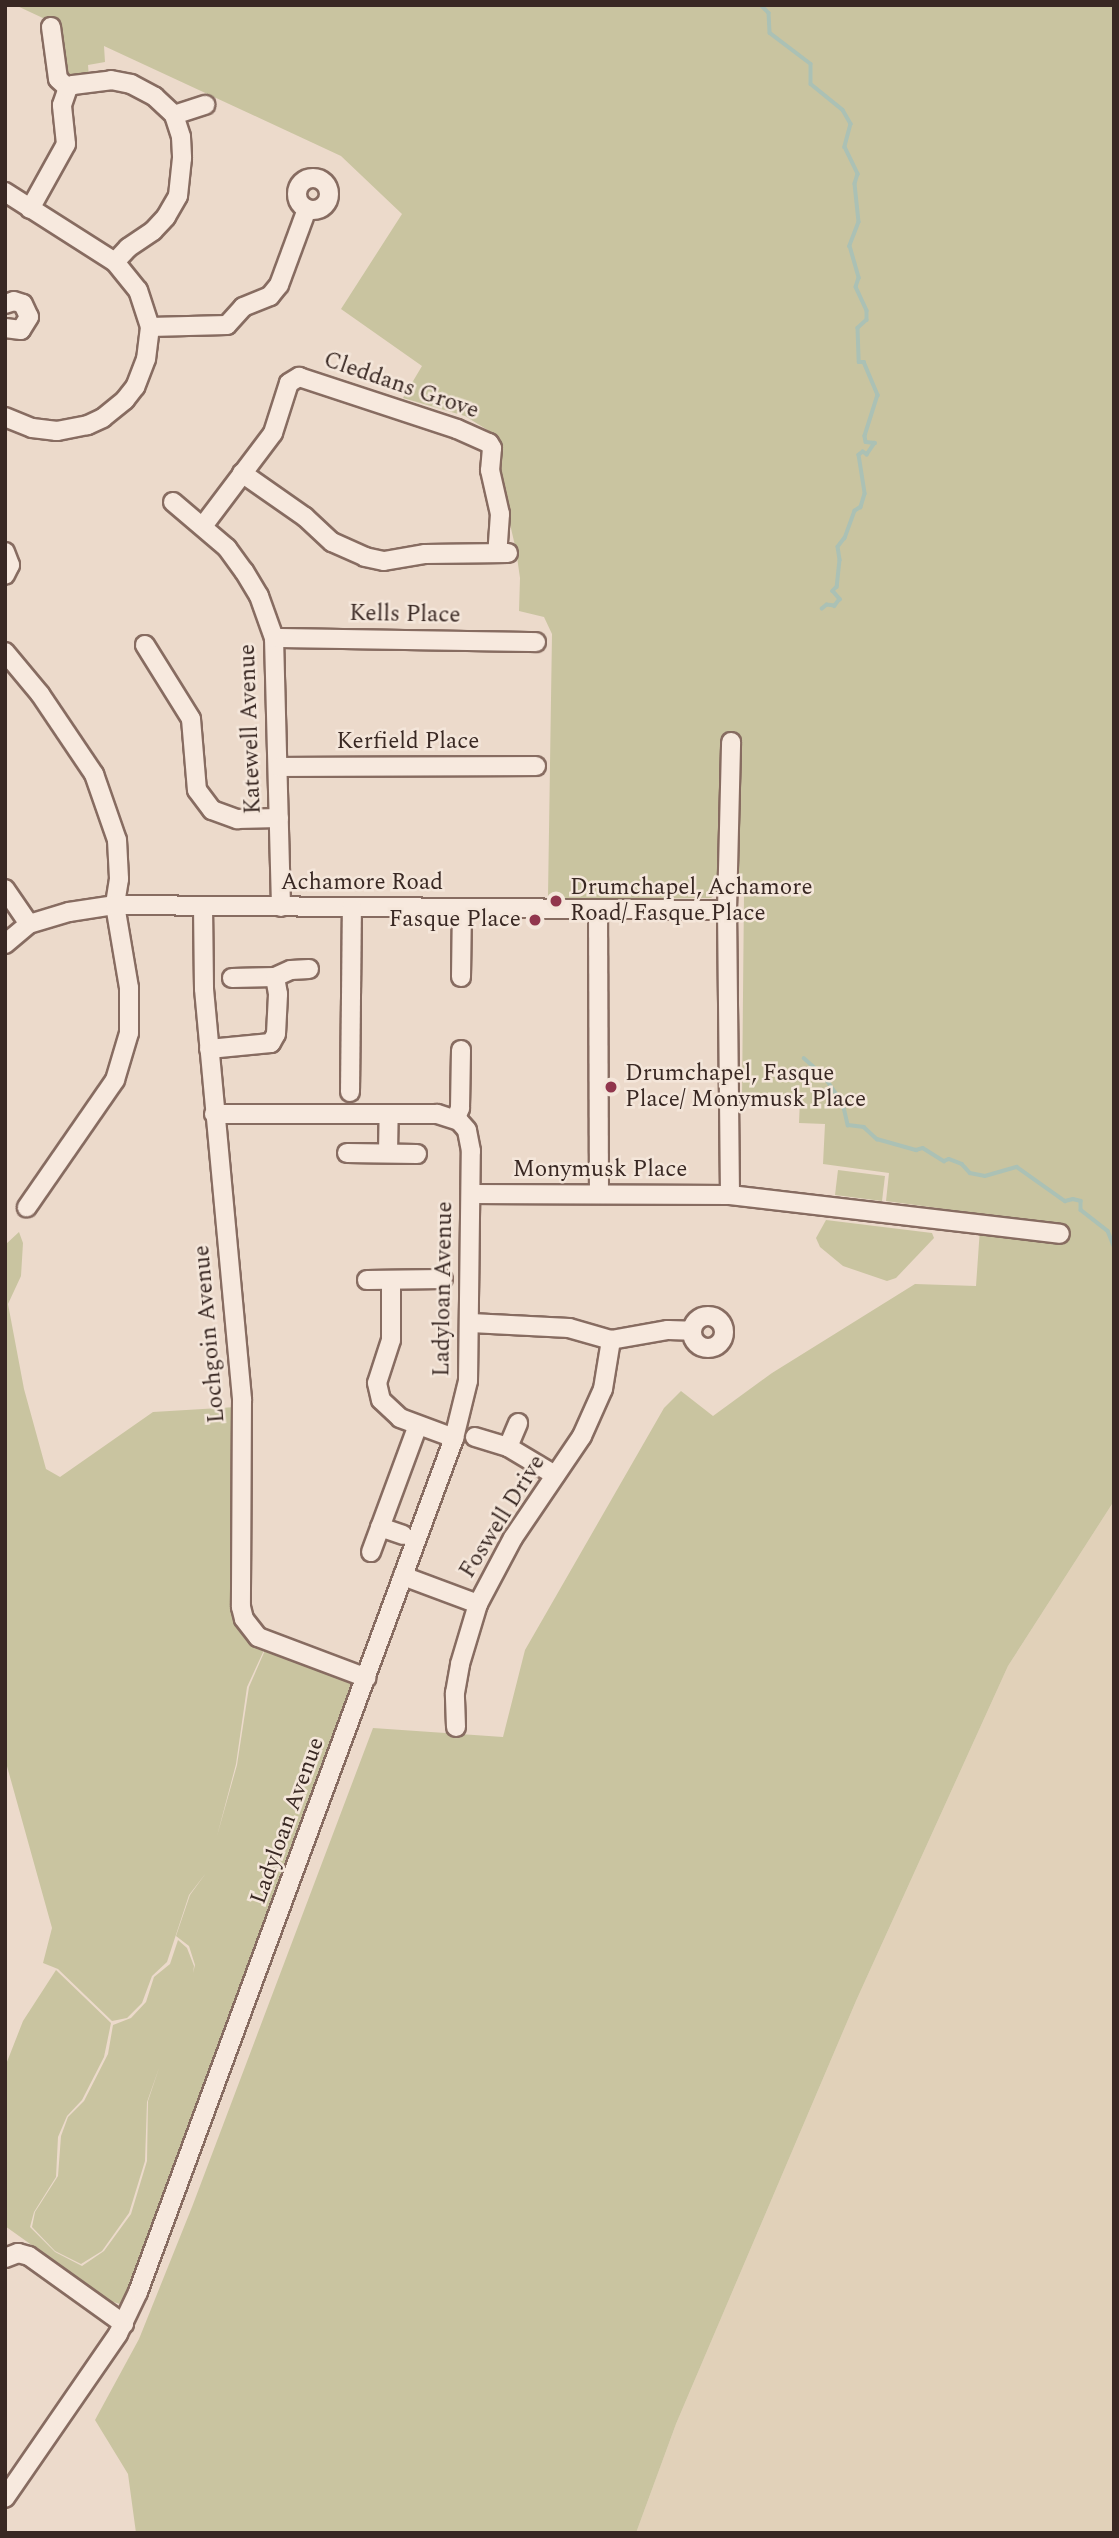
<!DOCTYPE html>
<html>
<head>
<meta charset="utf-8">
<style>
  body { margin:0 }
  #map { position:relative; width:1119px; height:2538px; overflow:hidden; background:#ecdacb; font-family:Spectral,serif }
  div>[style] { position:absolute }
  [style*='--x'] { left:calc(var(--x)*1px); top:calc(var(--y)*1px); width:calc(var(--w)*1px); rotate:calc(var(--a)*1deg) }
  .farmland>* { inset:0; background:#e1d1b9 }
  .green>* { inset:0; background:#c9c4a0 }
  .stream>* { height:3.5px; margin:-1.75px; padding:0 1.75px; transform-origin:1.75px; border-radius:1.75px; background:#abc1b5 }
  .roads { filter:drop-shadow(2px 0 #876c61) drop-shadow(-2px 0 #876c61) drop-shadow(0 2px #876c61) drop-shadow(0 -2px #876c61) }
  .minor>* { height:18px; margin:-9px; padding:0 9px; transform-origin:9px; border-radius:9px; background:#f7e9de }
  .minor>.ring { margin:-9px; padding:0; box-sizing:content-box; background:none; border:18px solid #f7e9de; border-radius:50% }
  .dots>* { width:19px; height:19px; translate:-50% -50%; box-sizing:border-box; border:4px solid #f4e6da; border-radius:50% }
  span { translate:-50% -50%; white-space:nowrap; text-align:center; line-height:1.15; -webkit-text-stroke:5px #f4e6da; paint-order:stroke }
  .street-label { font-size:23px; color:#392823 }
  .poi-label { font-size:23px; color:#392823 }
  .left { translate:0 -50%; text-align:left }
  .right { translate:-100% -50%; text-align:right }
  .frame { position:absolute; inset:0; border:7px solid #392823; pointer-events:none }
</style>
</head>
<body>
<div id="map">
  <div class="farmland">
    <i style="clip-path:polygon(1114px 1501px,1114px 2533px,636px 2533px,676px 2424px,856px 2001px,1008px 1666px)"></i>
  </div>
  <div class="green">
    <i style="clip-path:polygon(15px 5px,1114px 5px,1114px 1501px,1008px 1666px,856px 2001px,676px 2424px,636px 2533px,136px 2533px,128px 2474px,95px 2420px,139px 2339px,192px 2207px,373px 1728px,503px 1737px,525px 1650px,664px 1408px,681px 1391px,713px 1416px,772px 1373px,915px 1284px,976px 1286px,981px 1214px,886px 1201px,889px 1173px,823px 1164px,825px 1124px,799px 1123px,800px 1099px,742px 1097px,744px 894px,721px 891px,711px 898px,576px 899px,548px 896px,552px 634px,544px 617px,519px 611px,520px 578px,516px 550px,496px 464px,500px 446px,494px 434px,465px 416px,403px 398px,422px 366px,341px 309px,402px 214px,341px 156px,104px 46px,105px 62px,88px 65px,89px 77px,70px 78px,66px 75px,60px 26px)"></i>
    <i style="clip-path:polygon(838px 1170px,885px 1176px,882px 1201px,835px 1195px)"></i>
    <i style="clip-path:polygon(826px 1220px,932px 1233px,934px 1238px,896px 1278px,887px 1281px,843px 1266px,820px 1247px,816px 1238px)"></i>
    <i style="clip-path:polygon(19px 1232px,23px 1243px,21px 1276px,8px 1304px,24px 1389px,46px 1469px,60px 1477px,153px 1412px,236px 1407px,234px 1575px,265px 1648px,247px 1687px,236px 1764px,217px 1836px,237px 1765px,249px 1687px,266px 1648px,348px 1680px,352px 1689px,126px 2302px,120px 2304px,110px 2301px,5px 2226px,5px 2067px,23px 2021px,56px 1970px,111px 2023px,104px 2057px,82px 2100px,67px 2116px,58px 2137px,56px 2177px,34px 2212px,30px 2227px,55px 2252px,82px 2266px,104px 2251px,131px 2214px,147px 2161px,148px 2101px,159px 2068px,147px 2102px,145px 2161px,129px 2213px,102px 2251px,81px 2264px,55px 2251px,32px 2227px,35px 2212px,58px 2176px,61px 2136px,68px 2117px,84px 2101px,108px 2054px,113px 2025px,131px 2018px,146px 2002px,154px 1977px,170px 1964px,178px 1940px,187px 1948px,194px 1966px,193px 1973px,195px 1965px,189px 1946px,176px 1936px,190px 1895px,206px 1873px,189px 1895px,167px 1962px,152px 1976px,142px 2003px,127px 2018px,112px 2021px,58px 1969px,43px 1963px,52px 1928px,5px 1759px,5px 1245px)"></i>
  </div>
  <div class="stream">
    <i style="--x:761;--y:5;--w:11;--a:45"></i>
    <i style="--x:769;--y:13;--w:20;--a:87"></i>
    <i style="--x:770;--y:33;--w:51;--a:37.1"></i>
    <i style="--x:811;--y:64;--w:20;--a:90"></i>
    <i style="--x:811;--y:84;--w:41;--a:39.1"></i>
    <i style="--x:843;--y:110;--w:16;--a:60"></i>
    <i style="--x:851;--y:124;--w:24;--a:105"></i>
    <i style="--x:845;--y:147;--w:30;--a:64"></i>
    <i style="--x:858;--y:174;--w:10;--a:107"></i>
    <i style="--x:855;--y:184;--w:38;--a:84"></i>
    <i style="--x:859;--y:222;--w:26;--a:111"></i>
    <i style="--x:850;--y:246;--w:33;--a:74"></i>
    <i style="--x:859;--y:278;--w:9;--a:108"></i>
    <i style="--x:856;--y:287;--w:26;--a:65"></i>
    <i style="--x:867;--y:311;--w:9;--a:90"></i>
    <i style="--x:867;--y:320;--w:12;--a:138"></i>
    <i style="--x:858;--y:328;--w:34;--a:88"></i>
    <i style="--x:859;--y:362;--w:5;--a:0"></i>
    <i style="--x:864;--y:362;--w:36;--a:67"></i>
    <i style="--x:878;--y:395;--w:43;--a:107.6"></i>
    <i style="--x:865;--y:436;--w:6;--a:81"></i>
    <i style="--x:866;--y:442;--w:9;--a:6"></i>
    <i style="--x:875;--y:443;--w:14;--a:124"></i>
    <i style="--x:867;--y:455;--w:5;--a:-143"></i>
    <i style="--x:863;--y:452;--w:5;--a:143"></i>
    <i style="--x:859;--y:455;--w:39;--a:81"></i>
    <i style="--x:865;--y:494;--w:14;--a:107"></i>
    <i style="--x:861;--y:507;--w:7;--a:146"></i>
    <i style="--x:855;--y:511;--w:29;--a:110"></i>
    <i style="--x:845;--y:538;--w:11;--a:128"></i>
    <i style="--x:838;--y:547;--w:13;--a:81"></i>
    <i style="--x:840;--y:560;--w:27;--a:96"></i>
    <i style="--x:837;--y:587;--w:6;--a:135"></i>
    <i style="--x:833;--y:591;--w:11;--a:49"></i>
    <i style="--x:840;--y:599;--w:9;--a:126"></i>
    <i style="--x:835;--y:606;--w:8;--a:-173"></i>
    <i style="--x:827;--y:605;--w:6;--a:141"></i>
    <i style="--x:804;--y:1058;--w:27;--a:42"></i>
    <i style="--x:824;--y:1076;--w:33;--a:55"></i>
    <i style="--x:843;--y:1103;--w:23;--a:77"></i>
    <i style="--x:848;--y:1125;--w:16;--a:7"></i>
    <i style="--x:864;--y:1127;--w:18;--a:43"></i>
    <i style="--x:877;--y:1139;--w:41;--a:15.8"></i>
    <i style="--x:916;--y:1150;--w:7;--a:-16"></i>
    <i style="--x:923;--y:1148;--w:25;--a:32"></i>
    <i style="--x:944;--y:1161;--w:5;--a:-22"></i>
    <i style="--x:949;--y:1159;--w:14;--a:21"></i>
    <i style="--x:962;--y:1164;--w:12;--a:48"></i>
    <i style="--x:970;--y:1173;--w:15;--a:11"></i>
    <i style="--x:985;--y:1176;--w:33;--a:-16"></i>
    <i style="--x:1017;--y:1167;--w:59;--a:35.3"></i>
    <i style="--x:1065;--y:1201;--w:8;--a:-14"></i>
    <i style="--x:1073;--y:1199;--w:8;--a:14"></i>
    <i style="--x:1081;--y:1201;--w:9;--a:90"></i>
    <i style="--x:1081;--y:1210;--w:34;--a:38"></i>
    <i style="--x:1108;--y:1231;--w:16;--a:68"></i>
  </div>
  <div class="roads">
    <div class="minor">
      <i style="--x:51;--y:27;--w:52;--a:82.3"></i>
      <i style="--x:58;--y:79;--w:13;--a:42"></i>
      <i style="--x:174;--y:115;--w:33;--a:-18"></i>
      <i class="ring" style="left:297px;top:178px;width:14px;height:14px"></i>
      <i style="--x:5;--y:192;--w:130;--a:32.5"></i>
      <i style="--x:115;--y:262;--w:36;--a:51"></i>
      <i style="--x:138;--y:290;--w:39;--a:72"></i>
      <i style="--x:150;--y:327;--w:32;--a:97"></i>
      <i style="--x:146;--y:359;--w:30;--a:111"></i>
      <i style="--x:135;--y:387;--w:16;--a:128"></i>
      <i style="--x:125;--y:400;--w:28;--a:141"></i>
      <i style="--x:103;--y:418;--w:17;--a:155"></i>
      <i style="--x:88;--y:425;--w:32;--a:169"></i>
      <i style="--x:57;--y:431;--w:25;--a:-173"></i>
      <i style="--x:32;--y:428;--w:29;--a:-158"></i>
      <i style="--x:30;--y:209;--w:74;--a:-61"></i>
      <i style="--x:66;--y:144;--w:39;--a:-96"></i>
      <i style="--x:62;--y:105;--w:18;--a:-71"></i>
      <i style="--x:68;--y:88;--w:6;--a:-31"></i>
      <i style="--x:73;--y:85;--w:38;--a:-7"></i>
      <i style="--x:111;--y:80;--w:20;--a:11"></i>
      <i style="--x:131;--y:84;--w:27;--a:28"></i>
      <i style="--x:155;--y:97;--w:26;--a:43"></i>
      <i style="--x:174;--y:115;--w:23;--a:72"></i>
      <i style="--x:181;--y:137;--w:21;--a:87"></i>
      <i style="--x:182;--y:158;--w:38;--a:96"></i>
      <i style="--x:178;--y:196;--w:24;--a:120"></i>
      <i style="--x:166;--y:217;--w:19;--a:133"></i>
      <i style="--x:153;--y:231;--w:30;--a:146"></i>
      <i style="--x:128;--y:248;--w:19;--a:133"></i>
      <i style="--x:5;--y:304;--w:9;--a:-18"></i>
      <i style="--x:14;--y:301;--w:9;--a:18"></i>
      <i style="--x:23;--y:304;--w:14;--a:65"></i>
      <i style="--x:29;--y:317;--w:15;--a:122"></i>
      <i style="--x:21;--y:330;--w:16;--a:-173"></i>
      <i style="--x:150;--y:327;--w:77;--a:-1.5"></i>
      <i style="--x:227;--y:325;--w:24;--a:-48"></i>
      <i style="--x:243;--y:307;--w:29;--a:-22"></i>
      <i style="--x:270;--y:296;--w:14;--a:-51"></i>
      <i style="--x:279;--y:285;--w:81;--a:-69.8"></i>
      <i style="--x:242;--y:473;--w:77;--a:34.9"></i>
      <i style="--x:305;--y:517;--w:37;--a:43"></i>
      <i style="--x:332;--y:542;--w:36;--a:24"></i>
      <i style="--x:365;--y:557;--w:19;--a:12"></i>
      <i style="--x:384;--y:561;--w:42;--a:-9.7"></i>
      <i style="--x:425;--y:554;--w:83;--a:-0.7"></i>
      <i style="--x:173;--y:502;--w:71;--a:40.4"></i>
      <i style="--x:227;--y:548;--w:29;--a:54"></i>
      <i style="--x:244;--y:571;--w:29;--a:59"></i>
      <i style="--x:259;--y:596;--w:45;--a:70.3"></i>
      <i style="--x:274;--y:638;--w:269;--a:88.5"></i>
      <i style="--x:203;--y:526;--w:116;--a:-53"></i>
      <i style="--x:273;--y:433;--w:52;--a:-72.3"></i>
      <i style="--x:289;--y:383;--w:12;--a:-31"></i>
      <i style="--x:299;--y:377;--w:166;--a:18.2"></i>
      <i style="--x:457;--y:429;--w:35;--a:24"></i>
      <i style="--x:489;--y:443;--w:6;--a:59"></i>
      <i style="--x:492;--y:448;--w:22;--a:95"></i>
      <i style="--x:490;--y:470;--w:45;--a:77.2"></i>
      <i style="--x:500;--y:514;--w:39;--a:94"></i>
      <i style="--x:5;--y:552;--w:14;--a:69"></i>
      <i style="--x:10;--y:565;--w:11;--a:117"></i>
      <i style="--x:274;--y:638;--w:262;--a:0.9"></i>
      <i style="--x:145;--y:645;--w:87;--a:58.1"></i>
      <i style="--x:191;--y:719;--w:71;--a:85.2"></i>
      <i style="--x:197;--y:790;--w:25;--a:53"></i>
      <i style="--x:212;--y:810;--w:27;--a:20"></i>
      <i style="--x:237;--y:819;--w:42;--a:-1.4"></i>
      <i style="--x:5;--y:652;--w:55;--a:50.2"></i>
      <i style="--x:40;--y:694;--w:97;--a:56"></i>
      <i style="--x:94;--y:774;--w:70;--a:70.8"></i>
      <i style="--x:117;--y:840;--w:39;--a:87"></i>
      <i style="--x:119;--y:879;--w:26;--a:99"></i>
      <i style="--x:115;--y:905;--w:84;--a:80.4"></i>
      <i style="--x:129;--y:988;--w:45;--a:90"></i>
      <i style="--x:129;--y:1033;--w:49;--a:106.6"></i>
      <i style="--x:115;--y:1080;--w:155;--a:124.7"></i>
      <i style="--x:279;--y:767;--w:257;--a:-0.2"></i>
      <i style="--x:5;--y:889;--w:42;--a:55.6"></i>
      <i style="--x:203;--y:906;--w:83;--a:89.3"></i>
      <i style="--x:204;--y:989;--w:413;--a:84.7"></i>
      <i style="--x:242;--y:1400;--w:207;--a:90.3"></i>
      <i style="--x:241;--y:1607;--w:12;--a:76"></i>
      <i style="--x:244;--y:1619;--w:23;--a:52"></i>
      <i style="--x:258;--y:1637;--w:116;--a:20.6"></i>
      <i style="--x:598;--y:909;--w:284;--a:89.8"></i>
      <i style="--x:5;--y:944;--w:31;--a:-40"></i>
      <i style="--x:29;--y:924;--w:42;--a:-16.7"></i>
      <i style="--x:69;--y:912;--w:47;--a:-8.7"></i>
      <i style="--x:115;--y:905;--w:612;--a:0.47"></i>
      <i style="--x:461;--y:977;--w:69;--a:-89.2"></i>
      <i style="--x:232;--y:978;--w:43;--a:-1.3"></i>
      <i style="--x:275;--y:977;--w:17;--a:-24"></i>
      <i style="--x:291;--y:970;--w:18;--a:-3"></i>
      <i style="--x:209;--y:1049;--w:62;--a:-5.5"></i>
      <i style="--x:271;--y:1043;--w:10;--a:-61"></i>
      <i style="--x:276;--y:1034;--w:40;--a:-87.1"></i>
      <i style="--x:278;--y:994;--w:17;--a:-100"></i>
      <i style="--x:350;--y:1092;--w:185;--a:-89.4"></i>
      <i style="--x:456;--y:1118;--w:11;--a:-68"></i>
      <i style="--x:460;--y:1108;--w:58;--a:-89"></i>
      <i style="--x:347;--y:1153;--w:70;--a:0.8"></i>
      <i style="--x:388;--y:1153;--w:39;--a:-89"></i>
      <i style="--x:471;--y:1194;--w:259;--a:0.2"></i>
      <i style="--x:730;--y:1195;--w:332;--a:6.7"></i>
      <i style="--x:730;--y:1195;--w:285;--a:-90.6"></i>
      <i style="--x:727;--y:910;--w:168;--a:-88.6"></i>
      <i style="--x:367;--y:1280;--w:76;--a:-0.8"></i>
      <i style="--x:391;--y:1280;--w:60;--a:90"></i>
      <i style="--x:391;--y:1340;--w:45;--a:108"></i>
      <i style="--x:377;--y:1383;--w:17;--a:77"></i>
      <i style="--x:381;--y:1400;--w:26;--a:43"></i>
      <i style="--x:400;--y:1418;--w:58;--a:20.3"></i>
      <i class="ring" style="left:692px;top:1316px;width:14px;height:14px"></i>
      <i style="--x:471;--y:1323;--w:98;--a:2.9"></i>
      <i style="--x:569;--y:1328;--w:44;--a:15.9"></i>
      <i style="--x:611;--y:1340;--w:58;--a:-10"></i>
      <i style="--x:668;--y:1330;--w:24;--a:2"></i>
      <i style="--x:475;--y:1437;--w:34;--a:17"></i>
      <i style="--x:508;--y:1447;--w:55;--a:30.8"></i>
      <i style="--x:508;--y:1447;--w:26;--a:-67"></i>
      <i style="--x:380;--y:1527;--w:24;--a:19"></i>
      <i style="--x:371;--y:1552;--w:135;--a:-69.7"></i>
      <i style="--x:403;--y:1576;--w:80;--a:20.5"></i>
      <i style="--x:456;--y:1727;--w:34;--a:-92"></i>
      <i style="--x:455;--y:1693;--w:29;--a:-80"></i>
      <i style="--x:460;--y:1664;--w:63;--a:-73.3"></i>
      <i style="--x:478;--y:1604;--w:75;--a:-62.1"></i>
      <i style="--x:513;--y:1538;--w:123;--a:-55.9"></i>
      <i style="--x:582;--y:1436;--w:51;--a:-65.9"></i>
      <i style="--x:603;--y:1389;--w:50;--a:-80.7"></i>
      <i style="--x:5;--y:2258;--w:14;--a:-21"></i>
      <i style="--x:18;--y:2253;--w:11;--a:15"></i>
      <i style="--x:29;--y:2256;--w:117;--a:35.6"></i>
      <i style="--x:5;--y:2498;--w:199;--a:-55.4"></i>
      <i style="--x:118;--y:2334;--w:47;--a:-64.5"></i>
      <i style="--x:138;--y:2292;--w:911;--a:-69.69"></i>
      <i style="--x:454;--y:1438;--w:59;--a:-76.2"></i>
      <i style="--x:468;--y:1381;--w:230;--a:-89.3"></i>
      <i style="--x:471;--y:1151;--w:21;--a:-101"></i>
      <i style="--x:467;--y:1130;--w:12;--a:-132"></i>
      <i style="--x:459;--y:1121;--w:23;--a:-162"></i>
      <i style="--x:437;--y:1114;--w:223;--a:180"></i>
    </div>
  </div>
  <div class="dots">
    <i style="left:556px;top:901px;background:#91364d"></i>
    <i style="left:535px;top:920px;background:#91364d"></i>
    <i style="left:611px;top:1087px;background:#91364d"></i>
  </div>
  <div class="street-label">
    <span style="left:401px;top:386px;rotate:19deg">Cleddans Grove</span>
    <span style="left:405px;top:615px;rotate:1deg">Kells Place</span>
    <span style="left:251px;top:729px;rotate:-92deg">Katewell Avenue</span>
    <span style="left:408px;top:742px">Kerfield Place</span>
    <span style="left:362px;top:883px">Achamore Road</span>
    <span style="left:600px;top:1170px">Monymusk Place</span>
    <span style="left:444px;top:1289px;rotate:-89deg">Ladyloan Avenue</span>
    <span style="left:210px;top:1334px;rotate:-95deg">Lochgoin Avenue</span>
    <span style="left:503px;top:1517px;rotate:-58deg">Foswell Drive</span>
    <span style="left:288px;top:1821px;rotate:-70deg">Ladyloan Avenue</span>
  </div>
  <div class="poi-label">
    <span class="left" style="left:570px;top:901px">Drumchapel, Achamore<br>Road/ Fasque Place</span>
    <span class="right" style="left:521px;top:920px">Fasque Place</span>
    <span class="left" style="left:625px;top:1087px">Drumchapel, Fasque<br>Place/ Monymusk Place</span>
  </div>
  <div class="frame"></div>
</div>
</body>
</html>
